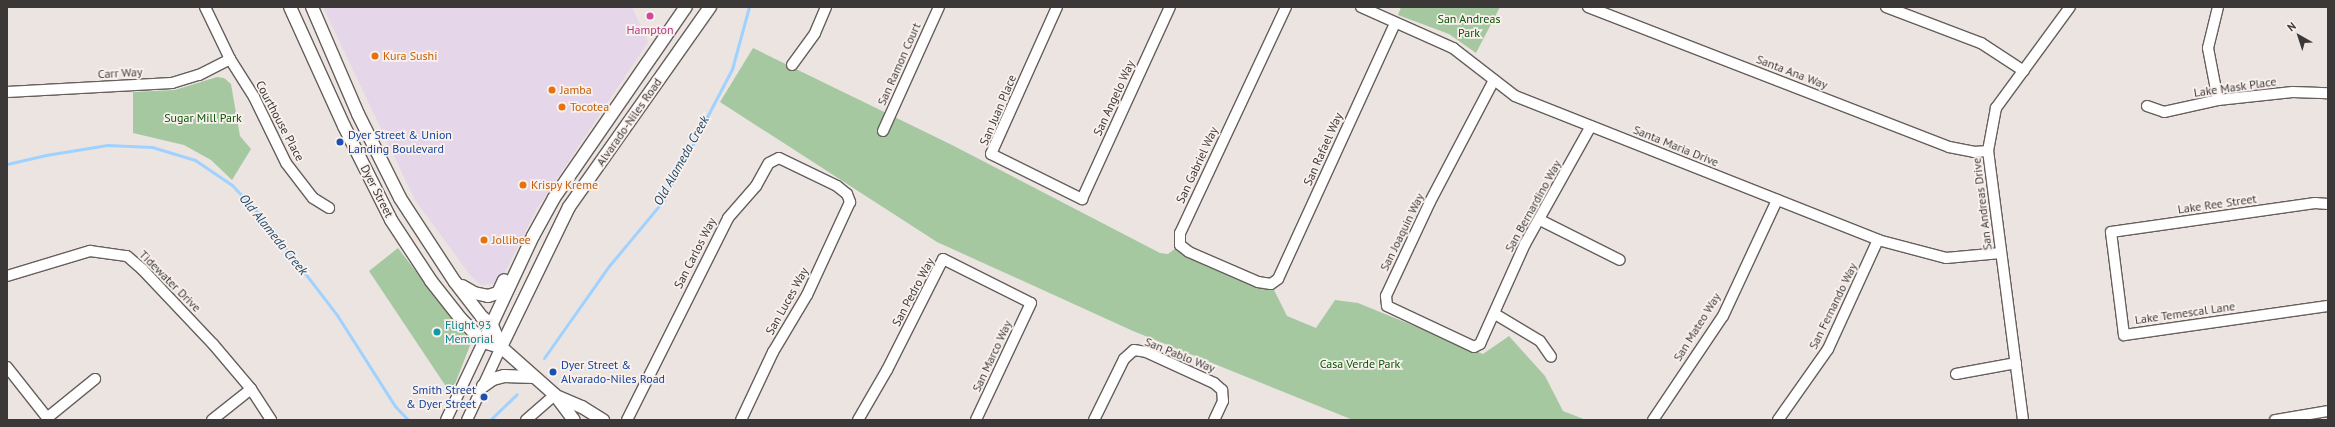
<!DOCTYPE html>
<html>
<head>
<meta charset="utf-8">
<style>
  body { margin:0 }
  #map { position:relative; width:2335px; height:427px; overflow:hidden; background:#ece4e1; font-family:"PT Sans",sans-serif }
  div>[style] { position:absolute }
  [style*='--x'] { left:calc(var(--x)*1px); top:calc(var(--y)*1px); width:calc(var(--w)*1px); rotate:calc(var(--a)*1deg) }
  .commercial>* { inset:0; background:#e5d6e9 }
  .green>* { inset:0; background:#a5c8a0 }
  .stream>* { height:3px; margin:-1.5px; padding:0 1.5px; transform-origin:1.5px; border-radius:1.5px; background:#a0d2ff }
  .roads { filter:drop-shadow(1px 0 #665f5c) drop-shadow(-1px 0 #665f5c) drop-shadow(0 1px #665f5c) drop-shadow(0 -1px #665f5c) }
  .minor>* { height:10px; margin:-5px; padding:0 5px; transform-origin:5px; border-radius:5px; background:#fff }
  .major>* { height:12px; margin:-6px; padding:0 6px; transform-origin:6px; border-radius:6px; background:#fff }
  .dots>* { width:11px; height:11px; translate:-50% -50%; box-sizing:border-box; border:2px solid #f9f1ee; border-radius:50% }
  span { translate:-50% -50%; white-space:nowrap; text-align:center; line-height:1.15; -webkit-text-stroke:3.5px #f9f1ee; paint-order:stroke }
  .park-label { font-size:12px; color:#065600 }
  .hotel-label { font-size:12px; color:#b23c85 }
  .food-label { font-size:12px; color:#c56008 }
  .left { translate:0 -50%; text-align:left }
  .street-label { font-size:12px; color:#3b3837 }
  .transit-label { font-size:12px; color:#164399 }
  .right { translate:-100% -50%; text-align:right }
  .culture-label { font-size:12px; color:#0d838f }
  .water-label { font-size:13px; color:#1a476b; font-style:italic }
  .frame { position:absolute; inset:0; border:8px solid #3b3837; pointer-events:none }
  .north { position:absolute; left:2279px; top:16px; width:40px; height:40px; -webkit-text-stroke:3px #f9f1ee; paint-order:stroke; rotate:321deg; font-size:11px; font-weight:700; line-height:16px; text-align:center; color:#3b3837 }
  .north::after { content:''; display:block; margin:auto; width:14px; height:18px; background:#3b3837; clip-path:polygon(50% 0,100% 100%,50% 72%,0 100%) }
</style>
</head>
<body>
<div id="map">
  <div class="commercial">
    <i style="clip-path:polygon(323px 7px,632px 7px,648px 42px,536px 210px,502px 278px,493px 284px,481px 285px,470px 275px,415px 200px)"></i>
  </div>
  <div class="green">
    <i style="clip-path:polygon(1401px 7px,1500px 7px,1476px 53px,1449px 34px,1398px 15px)"></i>
    <i style="clip-path:polygon(753px 48px,952px 145px,1160px 253px,1168px 254px,1180px 245px,1271px 284px,1287px 316px,1316px 328px,1335px 300px,1358px 303px,1483px 354px,1509px 336px,1545px 376px,1563px 411px,1586px 420px,1353px 420px,1133px 331px,937px 242px,720px 102px)"></i>
    <i style="clip-path:polygon(217px 77px,224px 78px,231px 84px,240px 136px,251px 149px,232px 180px,211px 160px,184px 145px,133px 133px,133px 92px,175px 90px)"></i>
    <i style="clip-path:polygon(398px 248px,471px 343px,451px 394px,369px 271px)"></i>
  </div>
  <div class="stream">
    <i style="--x:7;--y:164;--w:40;--a:-13"></i>
    <i style="--x:46;--y:155;--w:62;--a:-9.3"></i>
    <i style="--x:107;--y:145;--w:45;--a:2.5"></i>
    <i style="--x:152;--y:147;--w:45;--a:16.8"></i>
    <i style="--x:195;--y:160;--w:45;--a:34"></i>
    <i style="--x:232;--y:185;--w:42;--a:46.9"></i>
    <i style="--x:261;--y:216;--w:125;--a:52.5"></i>
    <i style="--x:337;--y:315;--w:108;--a:57.5"></i>
    <i style="--x:395;--y:406;--w:19;--a:47"></i>
    <i style="--x:544;--y:358;--w:113;--a:-54.8"></i>
    <i style="--x:609;--y:266;--w:85;--a:-50.3"></i>
    <i style="--x:663;--y:201;--w:149;--a:-62.4"></i>
    <i style="--x:732;--y:69;--w:64;--a:-74.7"></i>
    <i style="--x:490;--y:420;--w:37;--a:-44"></i>
  </div>
  <div class="roads">
    <div class="minor">
      <i style="--x:205;--y:7;--w:58;--a:64.3"></i>
      <i style="--x:230;--y:59;--w:45;--a:57.7"></i>
      <i style="--x:254;--y:97;--w:73;--a:64.1"></i>
      <i style="--x:286;--y:163;--w:44;--a:52.4"></i>
      <i style="--x:313;--y:198;--w:19;--a:32"></i>
      <i style="--x:1057;--y:7;--w:161;--a:114.2"></i>
      <i style="--x:991;--y:154;--w:102;--a:26.3"></i>
      <i style="--x:1082;--y:199;--w:211;--a:-65.4"></i>
      <i style="--x:1286;--y:7;--w:250;--a:115.1"></i>
      <i style="--x:1180;--y:233;--w:12;--a:90"></i>
      <i style="--x:1180;--y:245;--w:11;--a:38"></i>
      <i style="--x:1189;--y:252;--w:75;--a:23.5"></i>
      <i style="--x:1258;--y:282;--w:13;--a:9"></i>
      <i style="--x:1271;--y:284;--w:9;--a:-36"></i>
      <i style="--x:1278;--y:279;--w:281;--a:-65.4"></i>
      <i style="--x:1361;--y:7;--w:101;--a:24"></i>
      <i style="--x:1453;--y:48;--w:78;--a:37.7"></i>
      <i style="--x:1515;--y:96;--w:391;--a:21.6"></i>
      <i style="--x:1878;--y:240;--w:70;--a:14.8"></i>
      <i style="--x:1946;--y:258;--w:55;--a:-5.2"></i>
      <i style="--x:1588;--y:7;--w:387;--a:21.2"></i>
      <i style="--x:1949;--y:147;--w:25;--a:11"></i>
      <i style="--x:1974;--y:152;--w:14;--a:-4"></i>
      <i style="--x:1886;--y:7;--w:102;--a:20.8"></i>
      <i style="--x:1981;--y:43;--w:51;--a:33.1"></i>
      <i style="--x:792;--y:65;--w:39;--a:-54"></i>
      <i style="--x:815;--y:33;--w:28;--a:-67"></i>
      <i style="--x:1494;--y:80;--w:138;--a:117.7"></i>
      <i style="--x:1430;--y:202;--w:104;--a:115.1"></i>
      <i style="--x:1386;--y:296;--w:10;--a:84"></i>
      <i style="--x:1387;--y:306;--w:96;--a:25.2"></i>
      <i style="--x:1474;--y:347;--w:7;--a:-27"></i>
      <i style="--x:1480;--y:344;--w:110;--a:-65.8"></i>
      <i style="--x:1525;--y:244;--w:135;--a:-60.8"></i>
      <i style="--x:7;--y:92;--w:165;--a:-3.1"></i>
      <i style="--x:172;--y:83;--w:28;--a:-17"></i>
      <i style="--x:199;--y:75;--w:35;--a:-27"></i>
      <i style="--x:2218;--y:100;--w:53;--a:-100.9"></i>
      <i style="--x:2208;--y:48;--w:42;--a:-76.3"></i>
      <i style="--x:2147;--y:106;--w:18;--a:19"></i>
      <i style="--x:2164;--y:112;--w:55;--a:-12.5"></i>
      <i style="--x:2218;--y:100;--w:75;--a:-6.1"></i>
      <i style="--x:2293;--y:92;--w:35;--a:2"></i>
      <i style="--x:883;--y:131;--w:136;--a:-65.7"></i>
      <i style="--x:2328;--y:204;--w:13;--a:-176"></i>
      <i style="--x:2315;--y:203;--w:206;--a:171.9"></i>
      <i style="--x:2111;--y:232;--w:104;--a:82.8"></i>
      <i style="--x:2124;--y:335;--w:206;--a:-8.1"></i>
      <i style="--x:1540;--y:220;--w:89;--a:26.6"></i>
      <i style="--x:7;--y:276;--w:87;--a:-16.8"></i>
      <i style="--x:90;--y:251;--w:37;--a:8"></i>
      <i style="--x:127;--y:256;--w:20;--a:41"></i>
      <i style="--x:142;--y:269;--w:103;--a:46.6"></i>
      <i style="--x:213;--y:344;--w:59;--a:49.8"></i>
      <i style="--x:251;--y:389;--w:37;--a:57"></i>
      <i style="--x:1495;--y:314;--w:52;--a:31"></i>
      <i style="--x:1540;--y:341;--w:19;--a:55"></i>
      <i style="--x:7;--y:367;--w:68;--a:51.6"></i>
      <i style="--x:1956;--y:374;--w:61;--a:-10.4"></i>
      <i style="--x:47;--y:418;--w:62;--a:-39.1"></i>
      <i style="--x:212;--y:420;--w:50;--a:-38.5"></i>
      <i style="--x:446;--y:420;--w:86;--a:-64.6"></i>
      <i style="--x:467;--y:420;--w:81;--a:-65"></i>
      <i style="--x:526;--y:420;--w:38;--a:-41"></i>
      <i style="--x:627;--y:420;--w:226;--a:-63.4"></i>
      <i style="--x:728;--y:218;--w:43;--a:-48.8"></i>
      <i style="--x:756;--y:186;--w:26;--a:-61"></i>
      <i style="--x:769;--y:163;--w:11;--a:-27"></i>
      <i style="--x:779;--y:158;--w:64;--a:25.8"></i>
      <i style="--x:837;--y:186;--w:13;--a:39"></i>
      <i style="--x:847;--y:194;--w:9;--a:69"></i>
      <i style="--x:850;--y:202;--w:102;--a:114.8"></i>
      <i style="--x:807;--y:295;--w:66;--a:120.8"></i>
      <i style="--x:773;--y:352;--w:75;--a:115.2"></i>
      <i style="--x:858;--y:420;--w:58;--a:-59.9"></i>
      <i style="--x:887;--y:370;--w:124;--a:-63.2"></i>
      <i style="--x:943;--y:259;--w:98;--a:26.6"></i>
      <i style="--x:1031;--y:303;--w:129;--a:115.2"></i>
      <i style="--x:1094;--y:420;--w:68;--a:-63.8"></i>
      <i style="--x:1124;--y:359;--w:13;--a:-42"></i>
      <i style="--x:1134;--y:350;--w:12;--a:9"></i>
      <i style="--x:1146;--y:352;--w:75;--a:24.5"></i>
      <i style="--x:1214;--y:383;--w:11;--a:41"></i>
      <i style="--x:1222;--y:390;--w:11;--a:85"></i>
      <i style="--x:1223;--y:401;--w:21;--a:115"></i>
      <i style="--x:1653;--y:420;--w:125;--a:-56.1"></i>
      <i style="--x:1723;--y:316;--w:128;--a:-65"></i>
      <i style="--x:1778;--y:420;--w:87;--a:-54.8"></i>
      <i style="--x:1828;--y:349;--w:120;--a:-65.4"></i>
      <i style="--x:2023;--y:420;--w:271;--a:-97.4"></i>
      <i style="--x:1988;--y:151;--w:44;--a:-79.5"></i>
      <i style="--x:1996;--y:108;--w:125;--a:-53.8"></i>
      <i style="--x:2275;--y:420;--w:54;--a:-9.6"></i>
    </div>
    <div class="major">
      <i style="--x:290;--y:7;--w:131;--a:65.6"></i>
      <i style="--x:344;--y:126;--w:105;--a:63.4"></i>
      <i style="--x:391;--y:220;--w:73;--a:56.7"></i>
      <i style="--x:431;--y:281;--w:48;--a:51.7"></i>
      <i style="--x:461;--y:319;--w:32;--a:46"></i>
      <i style="--x:483;--y:342;--w:19;--a:16"></i>
      <i style="--x:312;--y:7;--w:116;--a:66.7"></i>
      <i style="--x:358;--y:114;--w:94;--a:63.4"></i>
      <i style="--x:400;--y:198;--w:100;--a:56.8"></i>
      <i style="--x:455;--y:282;--w:44;--a:52.4"></i>
      <i style="--x:482;--y:317;--w:13;--a:39"></i>
      <i style="--x:492;--y:325;--w:24;--a:68"></i>
      <i style="--x:501;--y:347;--w:72;--a:41.6"></i>
      <i style="--x:555;--y:395;--w:31;--a:53"></i>
      <i style="--x:462;--y:286;--w:14;--a:30"></i>
      <i style="--x:474;--y:293;--w:14;--a:12"></i>
      <i style="--x:488;--y:296;--w:10;--a:-17"></i>
      <i style="--x:498;--y:293;--w:14;--a:-65"></i>
      <i style="--x:488;--y:332;--w:106;--a:-64.9"></i>
      <i style="--x:533;--y:236;--w:43;--a:-61.1"></i>
      <i style="--x:554;--y:198;--w:232;--a:-55.4"></i>
      <i style="--x:501;--y:347;--w:156;--a:-64.1"></i>
      <i style="--x:569;--y:207;--w:245;--a:-54.8"></i>
      <i style="--x:483;--y:386;--w:12;--a:-35"></i>
      <i style="--x:493;--y:379;--w:11;--a:-15"></i>
      <i style="--x:504;--y:376;--w:30;--a:2"></i>
      <i style="--x:556;--y:396;--w:28;--a:23"></i>
      <i style="--x:582;--y:407;--w:25;--a:32"></i>
    </div>
  </div>
  <div class="dots">
    <i style="left:650px;top:16px;background:#d1479c"></i>
    <i style="left:375px;top:56px;background:#e8710a"></i>
    <i style="left:552px;top:90px;background:#e8710a"></i>
    <i style="left:562px;top:107px;background:#e8710a"></i>
    <i style="left:340px;top:142px;background:#1a4fb4"></i>
    <i style="left:523px;top:185px;background:#e8710a"></i>
    <i style="left:484px;top:240px;background:#e8710a"></i>
    <i style="left:437px;top:332px;background:#0f9aa8"></i>
    <i style="left:553px;top:372px;background:#1a4fb4"></i>
    <i style="left:484px;top:397px;background:#1a4fb4"></i>
  </div>
  <div class="park-label">
    <span style="left:1469px;top:26px">San Andreas<br>Park</span>
    <span style="left:203px;top:118px">Sugar Mill Park</span>
    <span style="left:1360px;top:364px">Casa Verde Park</span>
  </div>
  <div class="hotel-label">
    <span style="left:650px;top:30px">Hampton</span>
  </div>
  <div class="food-label">
    <span class="left" style="left:383px;top:56px">Kura Sushi</span>
    <span class="left" style="left:560px;top:90px">Jamba</span>
    <span class="left" style="left:570px;top:107px">Tocotea</span>
    <span class="left" style="left:531px;top:185px">Krispy Kreme</span>
    <span class="left" style="left:492px;top:240px">Jollibee</span>
  </div>
  <div class="street-label">
    <span style="left:899px;top:64px;rotate:-66deg">San Ramon Court</span>
    <span style="left:1792px;top:72px;rotate:21deg">Santa Ana Way</span>
    <span style="left:120px;top:73px;rotate:-3deg">Carr Way</span>
    <span style="left:2235px;top:87px;rotate:-8deg">Lake Mask Place</span>
    <span style="left:1114px;top:98px;rotate:-65deg">San Angelo Way</span>
    <span style="left:998px;top:110px;rotate:-67deg">San Juan Place</span>
    <span style="left:280px;top:121px;rotate:62deg">Courthouse Place</span>
    <span style="left:629px;top:122px;rotate:-55deg">Alvarado-Niles Road</span>
    <span style="left:1676px;top:146px;rotate:22deg">Santa Maria Drive</span>
    <span style="left:1323px;top:149px;rotate:-66deg">San Rafael Way</span>
    <span style="left:1197px;top:165px;rotate:-65deg">San Gabriel Way</span>
    <span style="left:377px;top:191px;rotate:63deg">Dyer Street</span>
    <span style="left:1982px;top:204px;rotate:-97deg">San Andreas Drive</span>
    <span style="left:2217px;top:204px;rotate:-8deg">Lake Ree Street</span>
    <span style="left:1533px;top:206px;rotate:-61deg">San Bernardino Way</span>
    <span style="left:1402px;top:232px;rotate:-64deg">San Joaquin Way</span>
    <span style="left:695px;top:253px;rotate:-63deg">San Carlos Way</span>
    <span style="left:170px;top:281px;rotate:45deg">Tidewater Drive</span>
    <span style="left:913px;top:292px;rotate:-62deg">San Pedro Way</span>
    <span style="left:787px;top:301px;rotate:-61deg">San Luces Way</span>
    <span style="left:1833px;top:306px;rotate:-64deg">San Fernando Way</span>
    <span style="left:2185px;top:313px;rotate:-8deg">Lake Temescal Lane</span>
    <span style="left:1697px;top:327px;rotate:-58deg">San Mateo Way</span>
    <span style="left:1180px;top:355px;rotate:22deg">San Pablo Way</span>
    <span style="left:992px;top:356px;rotate:-65deg">San Marco Way</span>
  </div>
  <div class="transit-label">
    <span class="left" style="left:348px;top:142px">Dyer Street &amp; Union<br>Landing Boulevard</span>
    <span class="left" style="left:561px;top:372px">Dyer Street &amp;<br>Alvarado-Niles Road</span>
    <span class="right" style="left:476px;top:397px">Smith Street<br>&amp; Dyer Street</span>
  </div>
  <div class="culture-label">
    <span class="left" style="left:445px;top:332px">Flight 93<br>Memorial</span>
  </div>
  <div class="water-label">
    <span style="left:682px;top:161px;rotate:-61deg">Old Alameda Creek</span>
    <span style="left:273px;top:235px;rotate:51deg">Old Alameda Creek</span>
  </div>
  <div class="frame"></div>
  <div class="north">N</div>
</div>
</body>
</html>
